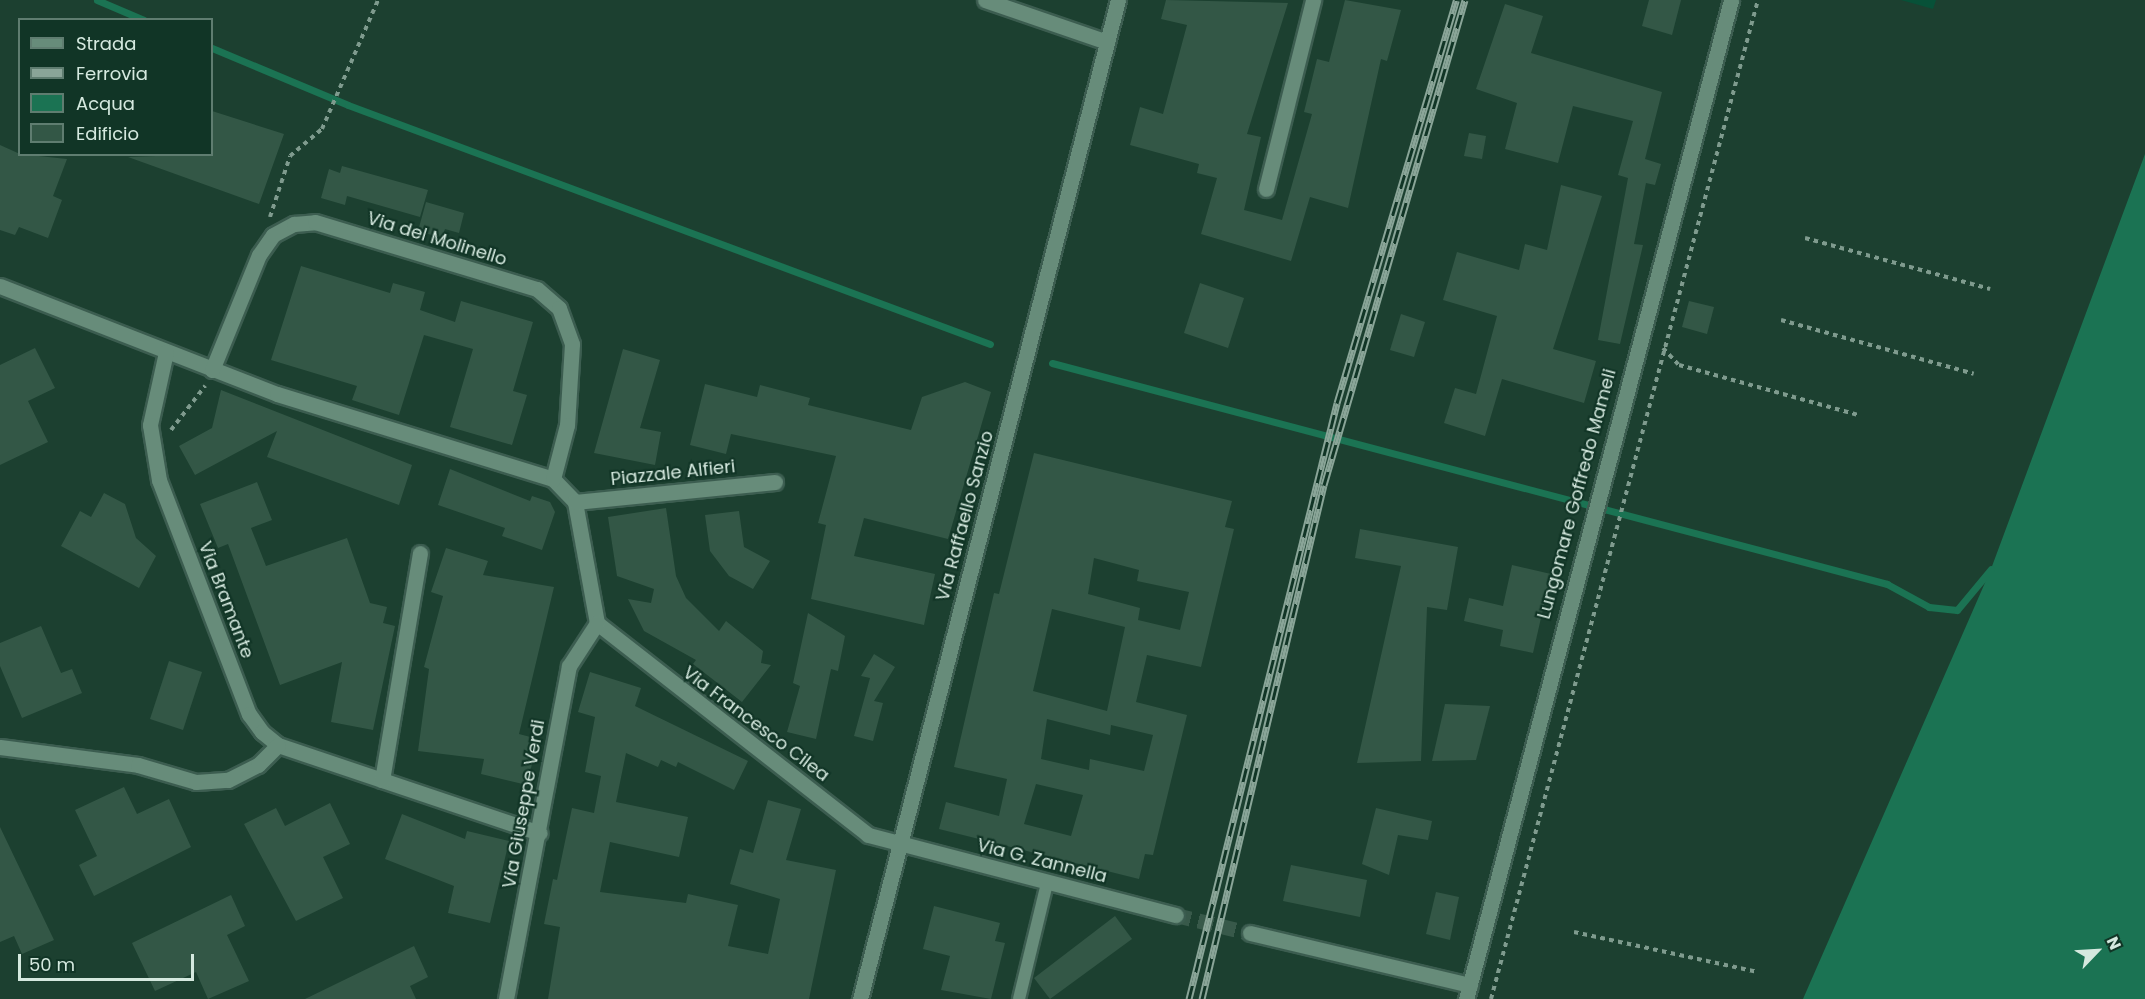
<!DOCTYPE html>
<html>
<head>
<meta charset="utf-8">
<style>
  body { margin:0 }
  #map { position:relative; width:2145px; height:999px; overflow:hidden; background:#1c4030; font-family:Poppins,sans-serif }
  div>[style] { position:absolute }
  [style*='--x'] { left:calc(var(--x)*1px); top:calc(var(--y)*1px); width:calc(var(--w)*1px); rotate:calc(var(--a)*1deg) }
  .green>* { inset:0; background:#075138 }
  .water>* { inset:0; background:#1b7353 }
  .stream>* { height:7px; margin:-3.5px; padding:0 3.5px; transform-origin:3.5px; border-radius:3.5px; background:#1b7353 }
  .building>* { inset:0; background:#335746 }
  .street-tunnel>* { height:15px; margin-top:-7.5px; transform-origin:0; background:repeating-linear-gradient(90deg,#38594a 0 15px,transparent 0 23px) }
  .path>* { height:4px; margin-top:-2px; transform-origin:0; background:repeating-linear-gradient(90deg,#7f9b8e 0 4.5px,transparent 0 9px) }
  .roads { filter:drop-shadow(2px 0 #3c5d50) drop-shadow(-2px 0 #3c5d50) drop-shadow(0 2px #3c5d50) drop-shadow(0 -2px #3c5d50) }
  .lane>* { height:12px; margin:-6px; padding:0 6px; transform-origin:6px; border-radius:6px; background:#678c7a }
  .street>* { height:15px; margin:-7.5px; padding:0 7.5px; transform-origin:7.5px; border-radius:7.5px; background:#678c7a }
  .secondary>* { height:15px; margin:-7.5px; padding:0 7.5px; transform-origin:7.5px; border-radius:7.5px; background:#678c7a }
  .rail>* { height:7px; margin-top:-3.5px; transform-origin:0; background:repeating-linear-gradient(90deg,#113526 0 14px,#8aa598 0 28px); box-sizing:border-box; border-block:2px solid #8aa598 }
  span { translate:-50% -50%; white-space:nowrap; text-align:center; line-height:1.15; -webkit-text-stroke:4.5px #113526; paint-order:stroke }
  .street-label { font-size:18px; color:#d5e9df }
  .legend { position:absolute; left:18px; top:18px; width:195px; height:138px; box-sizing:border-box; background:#113526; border:2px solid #5f7d70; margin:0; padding:8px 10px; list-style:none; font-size:18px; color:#d5e9df }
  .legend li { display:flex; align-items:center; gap:12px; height:30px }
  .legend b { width:30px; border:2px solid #5f7d70 }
  .north { position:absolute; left:2067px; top:921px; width:60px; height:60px; -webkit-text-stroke:4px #113526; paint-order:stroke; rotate:65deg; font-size:16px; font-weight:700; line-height:24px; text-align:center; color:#d5e9df }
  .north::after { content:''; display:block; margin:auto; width:21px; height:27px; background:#d5e9df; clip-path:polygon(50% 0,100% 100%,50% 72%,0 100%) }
  .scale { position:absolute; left:18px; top:954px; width:176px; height:27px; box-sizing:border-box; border:3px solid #d5e9df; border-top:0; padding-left:8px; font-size:18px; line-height:21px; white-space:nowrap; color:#d5e9df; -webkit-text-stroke:4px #113526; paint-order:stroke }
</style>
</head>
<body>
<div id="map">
  <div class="green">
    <i style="clip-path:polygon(1901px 0,1936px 0,1933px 9px)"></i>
  </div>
  <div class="water">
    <i style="clip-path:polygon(2145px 154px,2145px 999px,1803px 999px,1991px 569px)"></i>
  </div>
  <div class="stream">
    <i style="--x:97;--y:0;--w:51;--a:23.1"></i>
    <i style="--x:212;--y:48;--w:147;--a:22.7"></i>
    <i style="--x:348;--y:105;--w:685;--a:20.42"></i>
    <i style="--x:1052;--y:363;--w:864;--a:14.82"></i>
    <i style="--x:1887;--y:584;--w:48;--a:28.7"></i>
    <i style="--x:1929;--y:607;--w:28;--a:6"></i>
    <i style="--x:1957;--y:610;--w:53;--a:-50.3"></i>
  </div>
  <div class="building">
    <i style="clip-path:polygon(1166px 0,1288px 3px,1247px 134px,1261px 137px,1244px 210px,1282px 220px,1312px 114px,1304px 112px,1317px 59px,1329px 62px,1345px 0,1401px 10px,1387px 61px,1381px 59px,1348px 208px,1310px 197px,1291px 261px,1201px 234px,1217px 178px,1197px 173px,1199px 164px,1130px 145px,1140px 107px,1163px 114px,1187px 25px,1161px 19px)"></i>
    <i style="clip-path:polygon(1649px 0,1681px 0,1672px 35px,1642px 26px)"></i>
    <i style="clip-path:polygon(1505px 4px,1543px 16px,1531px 53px,1662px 92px,1645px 159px,1661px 164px,1655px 185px,1646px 183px,1634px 244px,1643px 245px,1620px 344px,1598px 340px,1628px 178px,1618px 175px,1633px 121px,1573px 106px,1558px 163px,1505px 149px,1517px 103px,1476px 89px)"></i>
    <i style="clip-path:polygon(212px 111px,284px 134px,259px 204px,128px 157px,212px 154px)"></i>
    <i style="clip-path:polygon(1469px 133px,1486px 136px,1482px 159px,1464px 156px)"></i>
    <i style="clip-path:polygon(0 145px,20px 154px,67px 159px,53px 196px,62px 200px,48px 238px,19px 227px,15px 235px,0 230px)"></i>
    <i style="clip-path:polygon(342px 166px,428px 190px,420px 217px,347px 196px,345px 205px,321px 198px,329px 169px,340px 173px)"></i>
    <i style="clip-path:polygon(1561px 185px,1602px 196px,1553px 349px,1596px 361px,1584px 403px,1502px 379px,1485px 436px,1444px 423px,1455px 388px,1476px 394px,1497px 316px,1443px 300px,1457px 252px,1519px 270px,1525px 244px,1547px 250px)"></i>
    <i style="clip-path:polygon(426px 202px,464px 213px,459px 233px,445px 229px,442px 238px,418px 231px)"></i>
    <i style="clip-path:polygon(301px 266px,390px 293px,393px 283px,425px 292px,420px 310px,455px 322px,461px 301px,533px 322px,513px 391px,527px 395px,512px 445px,450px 427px,473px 349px,424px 335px,399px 415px,352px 400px,357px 386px,271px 360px)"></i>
    <i style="clip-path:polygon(1200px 283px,1244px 298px,1228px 348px,1184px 333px)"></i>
    <i style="clip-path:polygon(1689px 301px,1714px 307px,1707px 334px,1682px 327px)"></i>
    <i style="clip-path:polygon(1401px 314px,1425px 322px,1414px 357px,1390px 350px)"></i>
    <i style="clip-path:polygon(35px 348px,55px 388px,28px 401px,48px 442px,0 465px,0 365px)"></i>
    <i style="clip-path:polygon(623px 349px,660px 360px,640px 428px,661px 432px,655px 465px,594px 453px)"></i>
    <i style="clip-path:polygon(965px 382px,991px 392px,948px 539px,864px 518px,854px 556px,935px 574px,924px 625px,811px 599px,826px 525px,818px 523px,836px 456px,731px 434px,726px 454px,690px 445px,705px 384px,757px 397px,760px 385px,810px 398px,808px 405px,911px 430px,922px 397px)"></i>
    <i style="clip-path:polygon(221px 390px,412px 465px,399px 505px,267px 457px,277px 431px,195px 475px,179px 446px,212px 428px)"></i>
    <i style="clip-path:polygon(evenodd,1034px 453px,1232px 501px,1225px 527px,1234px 529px,1201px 667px,1147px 655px,1136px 702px,1187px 715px,1153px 855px,1145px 854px,1139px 879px,939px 829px,946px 802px,999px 816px,1007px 779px,954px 767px,994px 593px,999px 594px,1034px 453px,1094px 558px,1139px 570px,1137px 581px,1189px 592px,1180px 630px,1138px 620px,1140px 608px,1088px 594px,1094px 558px,1034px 453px,1052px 609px,1125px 627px,1107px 711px,1033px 691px,1052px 609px,1034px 453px,1047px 719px,1110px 735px,1111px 725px,1153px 735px,1144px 771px,1090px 759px,1089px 770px,1041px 759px,1047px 719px,1034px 453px,1036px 784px,1083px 795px,1071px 836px,1024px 824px,1036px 784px)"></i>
    <i style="clip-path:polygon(450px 469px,530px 501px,532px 496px,550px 502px,555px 512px,542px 550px,502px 536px,505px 528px,438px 505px)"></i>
    <i style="clip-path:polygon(257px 482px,272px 520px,251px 528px,266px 566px,347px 538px,370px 603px,387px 607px,383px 623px,395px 626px,373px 730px,331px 722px,342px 662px,280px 685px,228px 544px,218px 548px,200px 504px)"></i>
    <i style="clip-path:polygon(104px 493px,125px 504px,136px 538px,156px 556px,139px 588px,61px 546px,80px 511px,91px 517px)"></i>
    <i style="clip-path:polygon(666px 508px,676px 576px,686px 598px,719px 631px,726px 621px,763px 651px,761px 663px,771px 665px,742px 702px,693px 664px,696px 660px,644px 631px,628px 599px,651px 603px,654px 589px,617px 576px,608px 517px)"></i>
    <i style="clip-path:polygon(739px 511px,744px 547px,770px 561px,753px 589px,729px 576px,710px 551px,705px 515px)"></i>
    <i style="clip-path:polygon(1360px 529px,1458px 547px,1447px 610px,1427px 607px,1421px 761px,1357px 763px,1401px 566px,1355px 558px)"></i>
    <i style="clip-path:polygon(446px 548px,488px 561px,483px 575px,554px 587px,519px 734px,538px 739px,527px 785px,481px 774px,484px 759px,418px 751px,429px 669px,424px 667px,443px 596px,431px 592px)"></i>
    <i style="clip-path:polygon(1512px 565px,1551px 574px,1533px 653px,1500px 646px,1503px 630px,1464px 621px,1469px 598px,1503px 606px)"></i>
    <i style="clip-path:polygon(808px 613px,845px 636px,838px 671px,831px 669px,816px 739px,787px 732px,800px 686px,793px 683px)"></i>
    <i style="clip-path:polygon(41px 626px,61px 673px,72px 669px,82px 693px,22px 718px,0 666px,0 643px)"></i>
    <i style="clip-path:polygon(874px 654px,895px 667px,874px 701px,883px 703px,873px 741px,854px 736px,870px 678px,861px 676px)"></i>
    <i style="clip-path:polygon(169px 661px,202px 672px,183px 730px,150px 719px)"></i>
    <i style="clip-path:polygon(590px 672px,641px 688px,635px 706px,748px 761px,734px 790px,678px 762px,676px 767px,661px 760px,658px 767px,626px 753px,616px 802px,688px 817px,679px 857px,610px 842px,600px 892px,686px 903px,688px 894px,738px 905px,728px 946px,768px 954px,780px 899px,730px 884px,740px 849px,753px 853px,768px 800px,801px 809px,786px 860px,836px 870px,809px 999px,548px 999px,560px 927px,544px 924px,553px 879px,557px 880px,572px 808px,594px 813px,601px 776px,585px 772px,595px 717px,578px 712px)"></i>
    <i style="clip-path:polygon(1445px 704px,1490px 706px,1476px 760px,1432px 761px)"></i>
    <i style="clip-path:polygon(124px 787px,137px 814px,169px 799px,191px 847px,94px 896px,79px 865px,97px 856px,75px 810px)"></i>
    <i style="clip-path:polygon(330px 803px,350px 844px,323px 857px,343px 898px,296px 921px,244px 824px,276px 808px,285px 826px)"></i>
    <i style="clip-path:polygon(1376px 808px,1432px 821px,1428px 840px,1398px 835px,1389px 875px,1362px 864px)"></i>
    <i style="clip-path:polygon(402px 814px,465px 839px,467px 831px,509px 841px,490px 923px,448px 913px,454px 886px,385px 859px)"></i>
    <i style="clip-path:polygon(0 827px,54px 940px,22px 954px,14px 936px,0 942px)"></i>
    <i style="clip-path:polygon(1291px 865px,1367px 880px,1360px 917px,1283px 901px)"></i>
    <i style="clip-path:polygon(1436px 892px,1459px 897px,1450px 940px,1426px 934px)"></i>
    <i style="clip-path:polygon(231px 895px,245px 926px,227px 935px,249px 981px,208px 999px,196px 972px,155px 991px,132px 943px)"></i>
    <i style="clip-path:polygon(934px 906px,1000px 923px,995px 941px,1005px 943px,991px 999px,941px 990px,950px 956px,923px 949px)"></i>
    <i style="clip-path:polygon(1115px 916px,1132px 939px,1050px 999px,1034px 978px)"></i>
    <i style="clip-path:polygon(414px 946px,428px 977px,410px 986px,416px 999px,305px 999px)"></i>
  </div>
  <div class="street-tunnel">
    <i style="--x:1176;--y:915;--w:76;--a:13.7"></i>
  </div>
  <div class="path">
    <i style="--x:270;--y:217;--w:64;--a:-71.8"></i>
    <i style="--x:290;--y:156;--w:42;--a:-40.2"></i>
    <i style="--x:322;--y:129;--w:141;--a:-66.5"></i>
    <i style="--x:1805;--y:238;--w:192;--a:15.4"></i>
    <i style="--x:1781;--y:320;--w:200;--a:15.6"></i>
    <i style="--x:1663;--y:348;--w:23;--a:47"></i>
    <i style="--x:1679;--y:365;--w:186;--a:15.6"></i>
    <i style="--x:171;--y:430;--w:56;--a:-52.3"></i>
    <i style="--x:1574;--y:932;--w:188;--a:12.3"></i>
    <i style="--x:1491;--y:999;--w:1034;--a:-75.04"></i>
  </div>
  <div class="roads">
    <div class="lane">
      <i style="--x:1019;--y:999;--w:119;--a:-76.4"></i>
    </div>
    <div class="street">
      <i style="--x:985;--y:0;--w:129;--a:19"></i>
      <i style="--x:1266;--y:189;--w:195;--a:-76"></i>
      <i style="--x:0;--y:286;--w:297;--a:21.3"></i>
      <i style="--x:277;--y:394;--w:289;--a:17.1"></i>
      <i style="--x:553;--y:479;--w:32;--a:46"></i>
      <i style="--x:575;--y:502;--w:123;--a:79.7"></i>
      <i style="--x:166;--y:352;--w:75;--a:102.4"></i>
      <i style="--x:150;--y:425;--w:56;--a:80.7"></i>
      <i style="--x:159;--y:480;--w:251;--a:69"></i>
      <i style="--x:249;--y:714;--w:22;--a:54"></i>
      <i style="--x:262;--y:732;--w:21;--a:39"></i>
      <i style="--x:278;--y:745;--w:276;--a:18.6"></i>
      <i style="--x:212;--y:370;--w:124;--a:-67.8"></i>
      <i style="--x:259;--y:255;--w:24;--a:-55"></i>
      <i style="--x:273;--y:235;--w:24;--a:-28"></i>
      <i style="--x:294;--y:224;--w:21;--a:-5"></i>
      <i style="--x:315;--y:222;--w:232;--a:16.8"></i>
      <i style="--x:537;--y:289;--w:29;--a:41"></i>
      <i style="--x:559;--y:308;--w:38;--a:70"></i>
      <i style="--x:572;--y:344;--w:81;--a:93.5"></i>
      <i style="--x:567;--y:425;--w:56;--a:104.5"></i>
      <i style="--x:575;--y:502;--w:201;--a:-5.7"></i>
      <i style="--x:597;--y:623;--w:344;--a:38"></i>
      <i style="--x:868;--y:835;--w:318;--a:14.6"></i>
      <i style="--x:0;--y:747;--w:139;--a:7.4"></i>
      <i style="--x:138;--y:765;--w:60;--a:16.3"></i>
      <i style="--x:196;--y:782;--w:32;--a:-4"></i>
      <i style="--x:228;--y:780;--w:34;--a:-27"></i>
      <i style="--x:258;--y:765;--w:28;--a:-45"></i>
      <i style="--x:382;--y:780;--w:230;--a:-80.5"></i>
      <i style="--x:1250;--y:933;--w:226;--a:13.3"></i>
      <i style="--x:506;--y:999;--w:339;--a:-79.3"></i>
      <i style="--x:569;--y:666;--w:51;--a:-56.9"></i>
      <i style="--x:1466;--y:999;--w:1034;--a:-75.14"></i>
    </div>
    <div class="secondary">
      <i style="--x:860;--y:999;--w:1032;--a:-75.52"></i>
    </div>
  </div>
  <div class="rail">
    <i style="--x:1189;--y:999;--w:614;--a:-76.05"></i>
    <i style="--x:1337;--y:403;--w:420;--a:-73.5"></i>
    <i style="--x:1202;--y:999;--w:528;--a:-76.65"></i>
    <i style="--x:1324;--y:485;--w:505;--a:-73.79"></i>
  </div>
  <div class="street-label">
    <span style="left:437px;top:239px;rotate:17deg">Via del Molinello</span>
    <span style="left:673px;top:473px;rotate:-6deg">Piazzale Alfieri</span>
    <span style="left:1577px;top:494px;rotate:-75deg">Lungomare Goffredo Mameli</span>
    <span style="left:965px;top:516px;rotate:-75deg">Via Raffaello Sanzio</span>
    <span style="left:226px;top:600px;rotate:69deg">Via Bramante</span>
    <span style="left:756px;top:724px;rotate:37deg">Via Francesco Cilea</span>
    <span style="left:524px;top:804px;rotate:-80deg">Via Giuseppe Verdi</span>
    <span style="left:1042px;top:861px;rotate:14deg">Via G. Zannella</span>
  </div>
  <ul class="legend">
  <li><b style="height:8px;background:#678c7a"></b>Strada</li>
  <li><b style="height:8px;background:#8aa598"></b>Ferrovia</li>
  <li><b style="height:16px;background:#1b7353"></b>Acqua</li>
  <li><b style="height:16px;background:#335746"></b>Edificio</li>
  </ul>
  <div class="north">N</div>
  <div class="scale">50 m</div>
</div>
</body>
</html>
